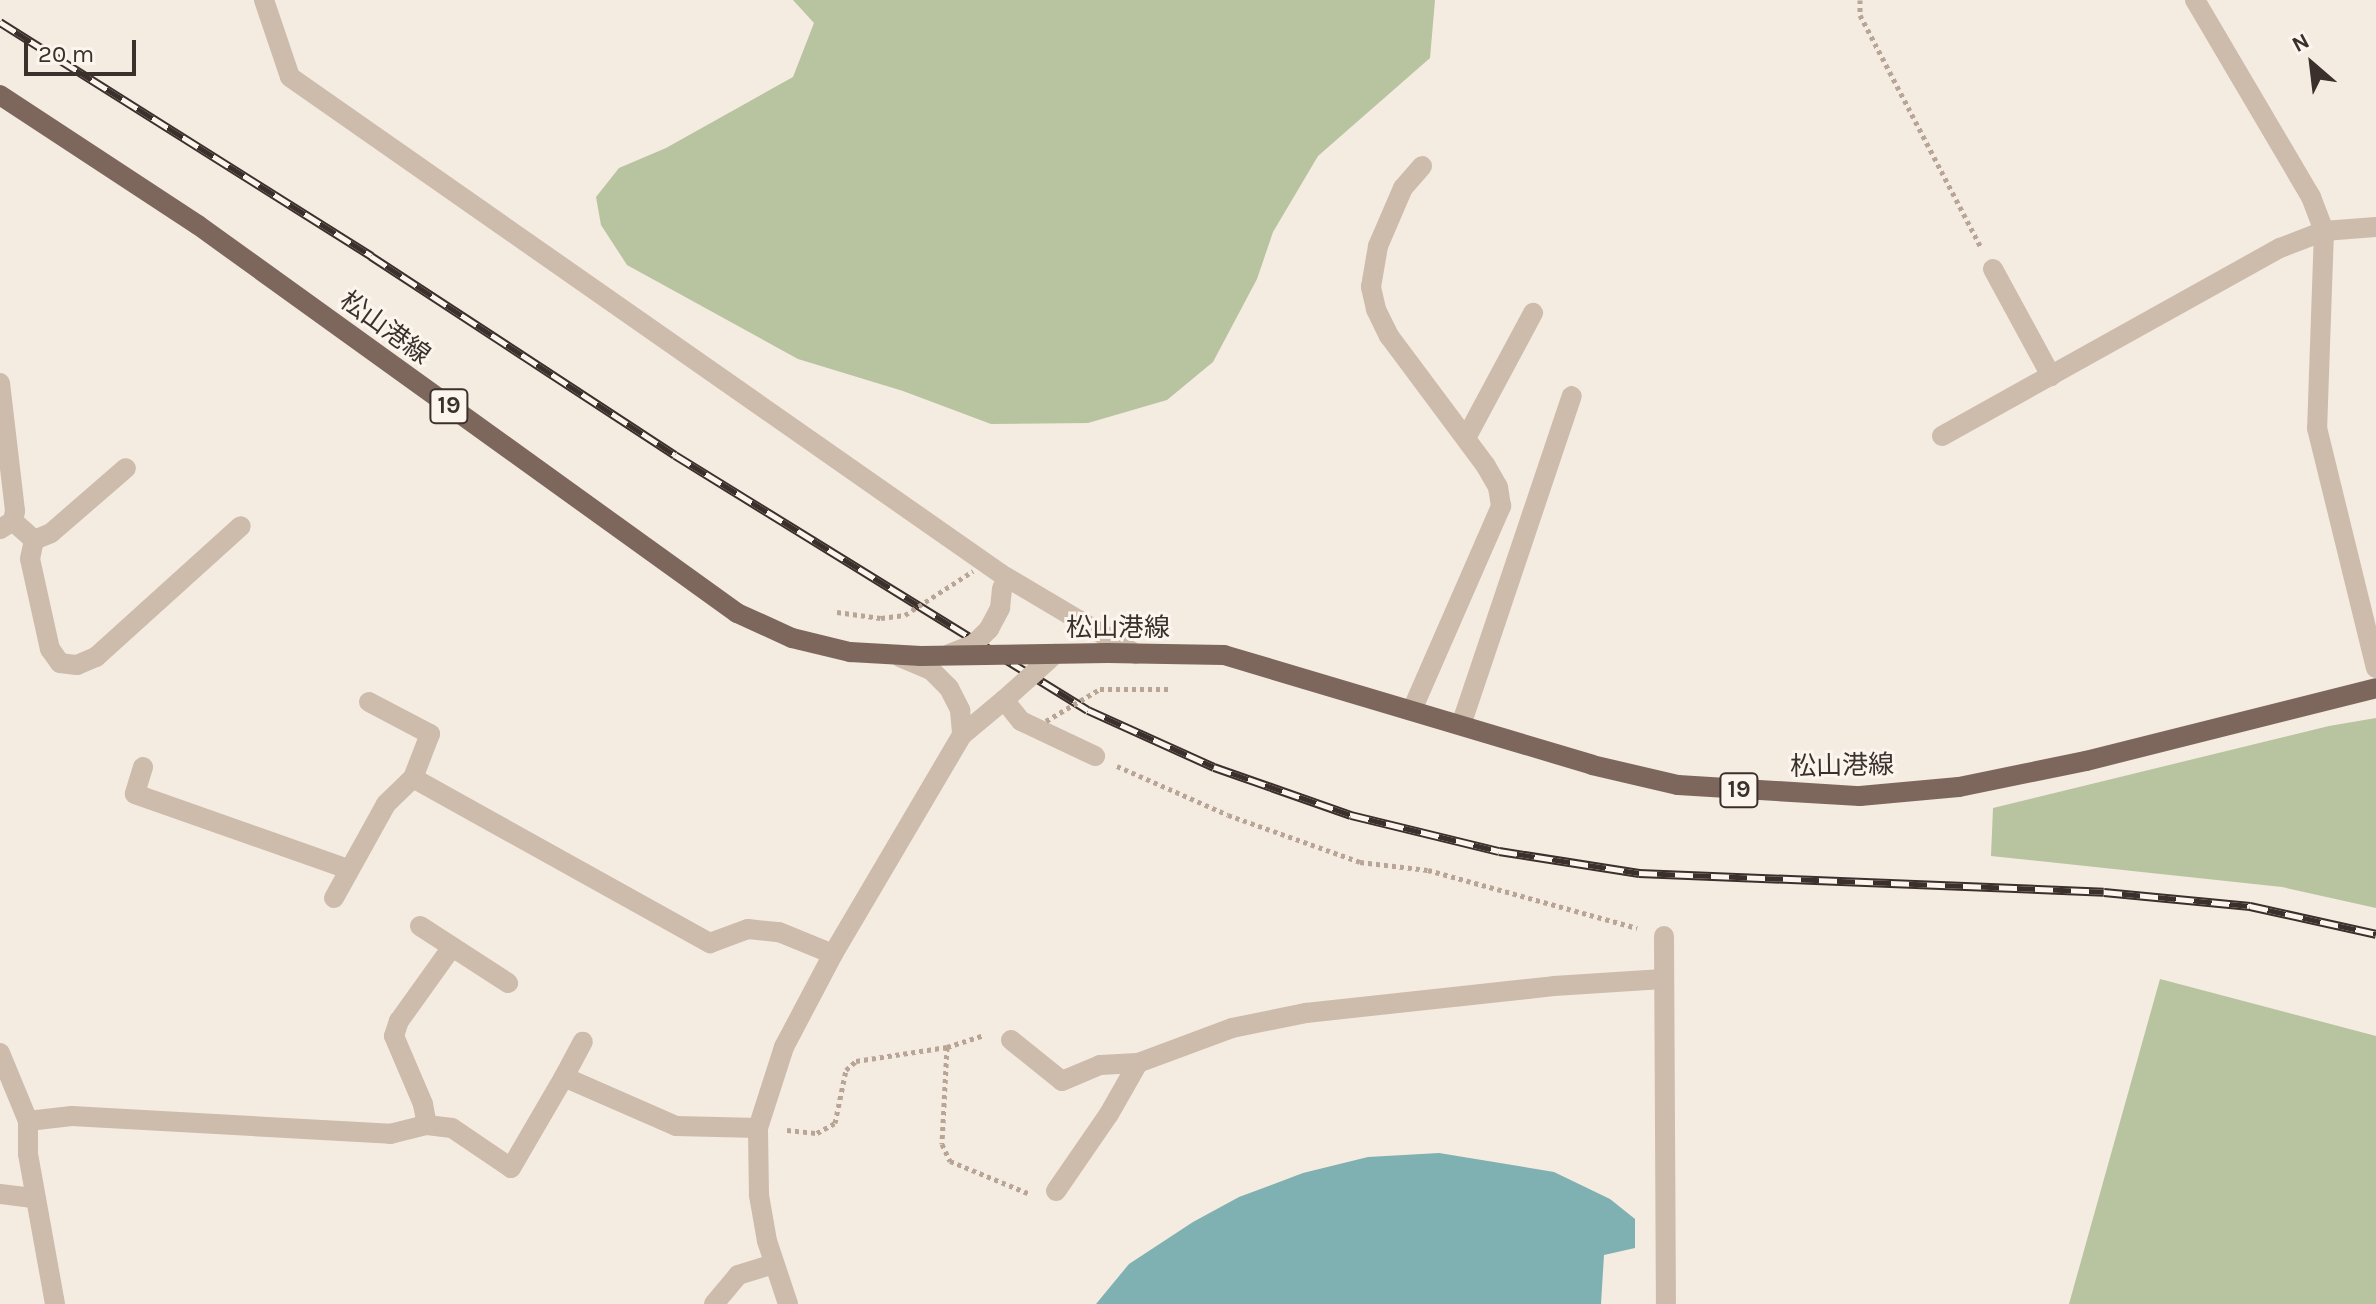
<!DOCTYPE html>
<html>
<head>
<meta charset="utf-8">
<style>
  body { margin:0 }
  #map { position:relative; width:2376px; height:1304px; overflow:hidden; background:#f4ebe1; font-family:Karla,"Noto Sans JP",sans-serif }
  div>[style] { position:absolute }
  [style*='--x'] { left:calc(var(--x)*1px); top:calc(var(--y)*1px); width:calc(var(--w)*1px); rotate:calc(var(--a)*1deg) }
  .green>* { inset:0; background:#b8c4a0 }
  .water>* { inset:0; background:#7fb0b2 }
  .path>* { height:5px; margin-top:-2.5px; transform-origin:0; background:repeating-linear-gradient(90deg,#b9a596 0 4px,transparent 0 8px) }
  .street>* { height:20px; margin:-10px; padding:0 10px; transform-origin:10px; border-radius:10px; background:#cdbbac }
  .primary>* { height:20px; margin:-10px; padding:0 10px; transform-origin:10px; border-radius:10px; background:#7d675c }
  .rail>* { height:9px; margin-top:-4.5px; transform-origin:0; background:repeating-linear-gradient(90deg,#fbf5ee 0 18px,#3b302b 0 36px); box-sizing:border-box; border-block:2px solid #3b302b }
  .path-bridge>* { height:5px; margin-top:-2.5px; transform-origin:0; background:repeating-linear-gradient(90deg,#b9a596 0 4px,transparent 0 8px) }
  .street-bridge>* { height:20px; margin:-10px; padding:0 10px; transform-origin:10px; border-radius:10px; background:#cdbbac }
  .primary-bridge>* { height:20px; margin:-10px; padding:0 10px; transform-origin:10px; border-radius:10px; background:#7d675c }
  span { translate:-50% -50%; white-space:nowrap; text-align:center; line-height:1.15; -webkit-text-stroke:6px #fbf5ee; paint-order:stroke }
  .shield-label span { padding:2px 6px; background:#fbf5ee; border:2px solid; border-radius:6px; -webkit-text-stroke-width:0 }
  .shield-label { font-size:24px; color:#3b302b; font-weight:700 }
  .street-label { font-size:26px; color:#3b302b }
  .north { position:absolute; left:2272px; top:24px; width:80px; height:80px; -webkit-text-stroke:6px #fbf5ee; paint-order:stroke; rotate:332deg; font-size:22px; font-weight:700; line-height:32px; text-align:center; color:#3b302b }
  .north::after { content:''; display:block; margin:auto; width:28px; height:36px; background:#3b302b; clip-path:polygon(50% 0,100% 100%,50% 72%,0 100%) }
  .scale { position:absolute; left:24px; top:40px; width:112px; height:36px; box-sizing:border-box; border:4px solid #3b302b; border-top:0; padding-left:10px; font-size:24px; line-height:28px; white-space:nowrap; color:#3b302b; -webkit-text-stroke:6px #fbf5ee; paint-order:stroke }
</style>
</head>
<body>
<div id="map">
  <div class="green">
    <i style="clip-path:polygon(793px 0,1435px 0,1430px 58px,1318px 156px,1273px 232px,1257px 279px,1213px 362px,1167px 400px,1088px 423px,991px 424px,903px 391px,798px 359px,627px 265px,601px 225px,596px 197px,619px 168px,666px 148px,793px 77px,814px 23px)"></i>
    <i style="clip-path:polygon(2376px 718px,2376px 908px,2282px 887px,1991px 856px,1993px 808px,2329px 726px)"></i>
    <i style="clip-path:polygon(2160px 979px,2376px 1036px,2376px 1304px,2069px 1304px)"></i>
  </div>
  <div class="water">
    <i style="clip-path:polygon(1439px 1153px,1554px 1172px,1610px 1199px,1635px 1219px,1635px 1248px,1604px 1255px,1601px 1304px,1096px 1304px,1129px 1264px,1193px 1222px,1239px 1197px,1303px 1173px,1368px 1157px)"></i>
  </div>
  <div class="path">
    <i style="--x:1860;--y:0;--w:15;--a:90"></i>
    <i style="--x:1860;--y:15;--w:262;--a:62.5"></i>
    <i style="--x:1117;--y:766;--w:121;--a:23.8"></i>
    <i style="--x:1228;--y:815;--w:140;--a:19.6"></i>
    <i style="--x:1360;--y:862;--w:68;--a:6.7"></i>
    <i style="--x:1428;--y:870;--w:217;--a:15.5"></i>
    <i style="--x:947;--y:1047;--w:97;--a:93"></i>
    <i style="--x:942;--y:1144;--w:19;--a:65"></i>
    <i style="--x:950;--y:1161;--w:87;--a:22.4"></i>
    <i style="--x:787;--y:1130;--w:30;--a:6"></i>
    <i style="--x:817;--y:1133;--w:21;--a:-29"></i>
    <i style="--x:835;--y:1123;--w:54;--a:-78.3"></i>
    <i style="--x:846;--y:1070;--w:13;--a:-42"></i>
    <i style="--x:856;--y:1061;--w:92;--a:-8.7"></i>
    <i style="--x:947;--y:1047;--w:38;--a:-18"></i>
  </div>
  <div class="street">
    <i style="--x:264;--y:0;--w:81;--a:71.3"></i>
    <i style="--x:290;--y:77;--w:867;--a:34.95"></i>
    <i style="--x:1001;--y:574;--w:157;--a:30.7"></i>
    <i style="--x:2195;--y:0;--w:229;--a:59.5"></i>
    <i style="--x:2311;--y:197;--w:36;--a:69"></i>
    <i style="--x:2324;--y:231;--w:197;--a:92"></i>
    <i style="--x:2317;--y:428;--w:247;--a:76.2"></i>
    <i style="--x:1993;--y:269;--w:122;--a:61.5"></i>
    <i style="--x:0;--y:383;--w:129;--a:83.3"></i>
    <i style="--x:15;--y:511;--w:10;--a:101"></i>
    <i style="--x:13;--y:521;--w:15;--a:148"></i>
    <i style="--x:1942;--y:436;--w:387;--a:-29.1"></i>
    <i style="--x:2280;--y:248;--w:47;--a:-21.1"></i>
    <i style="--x:2324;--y:231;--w:52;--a:-4.4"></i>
    <i style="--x:1466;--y:438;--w:142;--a:-61.8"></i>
    <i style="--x:13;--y:521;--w:28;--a:42"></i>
    <i style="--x:34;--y:540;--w:19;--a:102"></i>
    <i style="--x:30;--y:559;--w:92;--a:77.5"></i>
    <i style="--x:50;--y:649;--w:17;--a:54"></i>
    <i style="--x:60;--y:663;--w:17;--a:7"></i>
    <i style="--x:77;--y:665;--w:21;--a:-23"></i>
    <i style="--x:96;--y:657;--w:195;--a:-42.1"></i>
    <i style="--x:34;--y:540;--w:18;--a:-22"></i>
    <i style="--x:51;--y:533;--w:99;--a:-40.9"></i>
    <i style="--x:900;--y:657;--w:34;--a:23"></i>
    <i style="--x:931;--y:670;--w:25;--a:45"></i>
    <i style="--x:949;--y:688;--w:25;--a:63"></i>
    <i style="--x:960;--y:710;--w:25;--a:85"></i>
    <i style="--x:369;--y:702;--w:69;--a:27.7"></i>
    <i style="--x:430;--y:734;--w:47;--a:111.1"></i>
    <i style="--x:1412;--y:710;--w:223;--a:-66.4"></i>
    <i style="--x:1501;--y:506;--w:19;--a:-99"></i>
    <i style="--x:1498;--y:487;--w:24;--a:-120"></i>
    <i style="--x:1486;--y:466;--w:162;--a:-126.7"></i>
    <i style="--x:1389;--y:336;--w:30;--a:-116"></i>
    <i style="--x:1376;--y:309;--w:23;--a:-103"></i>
    <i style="--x:1371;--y:287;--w:42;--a:-80.3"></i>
    <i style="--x:1378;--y:246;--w:63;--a:-66.7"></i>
    <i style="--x:1403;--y:188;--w:29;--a:-49"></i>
    <i style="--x:1461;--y:725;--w:347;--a:-71.4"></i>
    <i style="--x:143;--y:767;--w:28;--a:107"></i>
    <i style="--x:135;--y:794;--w:226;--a:19.4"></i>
    <i style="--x:334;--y:898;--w:107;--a:-61"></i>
    <i style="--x:386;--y:804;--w:37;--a:-44"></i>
    <i style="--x:413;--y:778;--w:340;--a:29.1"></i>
    <i style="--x:710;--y:943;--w:40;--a:-20.2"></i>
    <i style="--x:748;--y:929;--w:31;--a:6"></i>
    <i style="--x:779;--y:932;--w:58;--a:22.2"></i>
    <i style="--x:420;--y:926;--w:105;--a:32.9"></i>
    <i style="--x:1664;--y:936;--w:368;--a:89.7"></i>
    <i style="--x:1011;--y:1040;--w:65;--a:38.8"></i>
    <i style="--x:1062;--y:1081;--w:41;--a:-22.8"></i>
    <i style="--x:1100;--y:1065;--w:38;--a:-3"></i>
    <i style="--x:1138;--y:1063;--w:100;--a:-20.4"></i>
    <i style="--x:1232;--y:1028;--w:76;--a:-11.5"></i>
    <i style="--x:1306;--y:1013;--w:249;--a:-6.2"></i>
    <i style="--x:1554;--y:986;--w:109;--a:-3.7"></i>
    <i style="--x:0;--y:1053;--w:74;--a:67.6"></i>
    <i style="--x:28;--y:1121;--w:33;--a:90"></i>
    <i style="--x:28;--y:1154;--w:152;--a:79.8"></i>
    <i style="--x:564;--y:1077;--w:40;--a:-62"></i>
    <i style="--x:28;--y:1121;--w:44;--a:-6.5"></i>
    <i style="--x:72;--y:1116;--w:319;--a:3.2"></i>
    <i style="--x:390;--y:1134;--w:38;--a:-14"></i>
    <i style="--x:427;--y:1125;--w:25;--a:7"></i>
    <i style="--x:452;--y:1128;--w:71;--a:34.1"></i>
    <i style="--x:511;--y:1168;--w:105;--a:-59.8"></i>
    <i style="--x:564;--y:1077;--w:122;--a:23.6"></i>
    <i style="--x:676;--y:1126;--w:82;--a:1.4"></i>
    <i style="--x:427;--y:1125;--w:21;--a:-101"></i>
    <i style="--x:423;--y:1104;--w:74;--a:-113.1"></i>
    <i style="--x:394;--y:1036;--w:16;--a:-72"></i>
    <i style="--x:399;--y:1021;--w:91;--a:-54.4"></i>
    <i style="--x:1056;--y:1191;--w:93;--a:-55.5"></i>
    <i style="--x:1109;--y:1114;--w:59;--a:-60.4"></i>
    <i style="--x:0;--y:1194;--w:35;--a:7"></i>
    <i style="--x:714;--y:1304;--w:38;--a:-50"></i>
    <i style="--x:738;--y:1275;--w:37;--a:-17"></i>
    <i style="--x:788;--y:1304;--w:66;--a:-108.4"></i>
    <i style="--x:767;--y:1241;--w:47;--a:-99.9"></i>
    <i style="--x:759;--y:1195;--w:67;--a:-90.9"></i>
    <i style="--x:758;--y:1128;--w:85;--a:-72.2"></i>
    <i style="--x:784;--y:1047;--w:105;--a:-62.2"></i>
    <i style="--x:833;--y:954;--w:254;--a:-59.5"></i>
    <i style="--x:962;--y:735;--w:55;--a:-39.8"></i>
    <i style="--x:1004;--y:700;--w:27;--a:51"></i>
    <i style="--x:1021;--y:721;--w:82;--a:25.3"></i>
  </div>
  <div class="primary">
    <i style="--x:0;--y:95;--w:237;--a:33.3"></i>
    <i style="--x:198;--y:225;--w:664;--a:35.75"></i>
    <i style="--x:737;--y:613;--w:60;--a:24.4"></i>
    <i style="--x:792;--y:638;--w:60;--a:13.6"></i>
    <i style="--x:850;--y:652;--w:71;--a:3.2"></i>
    <i style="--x:1108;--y:653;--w:116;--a:1"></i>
    <i style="--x:1224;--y:655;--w:384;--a:16.6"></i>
    <i style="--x:1592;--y:765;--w:88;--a:13.1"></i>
    <i style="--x:1678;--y:785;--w:182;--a:3.5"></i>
    <i style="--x:1860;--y:796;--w:99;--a:-5.2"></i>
    <i style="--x:1959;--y:787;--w:130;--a:-11.6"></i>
    <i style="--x:2086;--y:761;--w:299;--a:-14.1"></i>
  </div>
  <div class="rail">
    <i style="--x:0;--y:22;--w:439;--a:32.2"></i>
    <i style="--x:371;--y:256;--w:363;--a:33.2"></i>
    <i style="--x:675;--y:455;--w:485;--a:31.7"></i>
    <i style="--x:1088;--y:710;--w:138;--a:24.3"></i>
    <i style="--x:1214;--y:767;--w:145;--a:19.3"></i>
    <i style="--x:1351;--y:815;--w:152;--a:13.7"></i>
    <i style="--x:1499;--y:851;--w:142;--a:8.9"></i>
    <i style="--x:1639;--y:873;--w:465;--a:2.3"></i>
    <i style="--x:2104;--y:892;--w:147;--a:5.5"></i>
    <i style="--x:2250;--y:906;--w:129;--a:12.5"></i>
  </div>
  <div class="path-bridge">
    <i style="--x:837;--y:612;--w:44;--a:7.8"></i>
    <i style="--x:881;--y:618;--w:24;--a:-7"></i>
    <i style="--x:905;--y:615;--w:81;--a:-32.9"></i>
    <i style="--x:1046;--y:721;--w:63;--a:-30.7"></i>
    <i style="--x:1100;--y:689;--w:69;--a:0"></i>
  </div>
  <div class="street-bridge">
    <i style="--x:949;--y:654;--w:26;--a:-21"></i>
    <i style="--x:973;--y:645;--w:23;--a:-45"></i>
    <i style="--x:989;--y:629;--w:24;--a:-62"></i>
    <i style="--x:1000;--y:608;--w:20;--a:-84"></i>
    <i style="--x:1004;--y:700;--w:69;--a:-42"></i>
  </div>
  <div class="primary-bridge">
    <i style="--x:921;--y:656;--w:187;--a:-0.9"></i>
  </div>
  <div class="shield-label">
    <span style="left:449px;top:406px">19</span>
    <span style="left:1739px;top:790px">19</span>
  </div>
  <div class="street-label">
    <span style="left:385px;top:328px;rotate:36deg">松山港線</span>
    <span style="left:1118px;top:628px">松山港線</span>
    <span style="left:1842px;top:766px;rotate:-1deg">松山港線</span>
  </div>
  <div class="north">N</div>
  <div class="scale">20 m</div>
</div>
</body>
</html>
